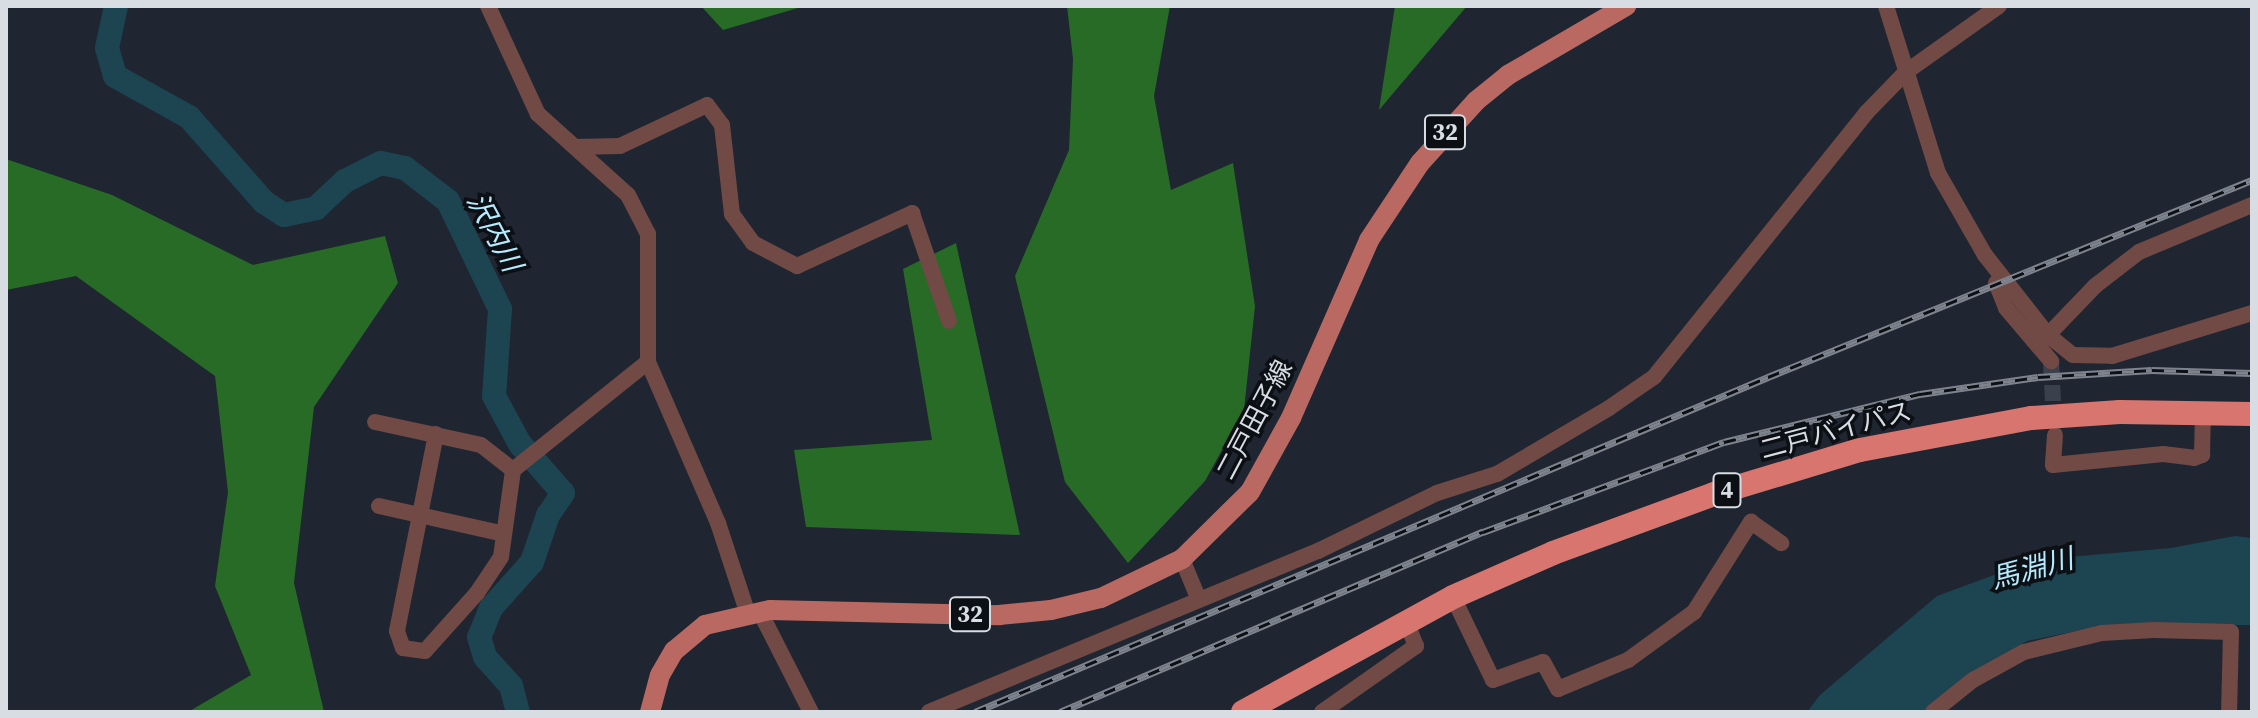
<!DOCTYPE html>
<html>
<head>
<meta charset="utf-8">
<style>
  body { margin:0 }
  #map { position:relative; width:2258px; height:718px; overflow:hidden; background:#1f2631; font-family:"Source Serif 4","Noto Sans JP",serif }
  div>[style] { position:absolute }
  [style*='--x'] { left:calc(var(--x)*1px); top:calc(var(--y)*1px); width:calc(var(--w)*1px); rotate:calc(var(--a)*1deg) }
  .forest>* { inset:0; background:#276b26 }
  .water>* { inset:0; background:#1d4551 }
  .river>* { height:24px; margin:-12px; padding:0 12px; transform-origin:12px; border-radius:12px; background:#1d4551 }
  .minor-tunnel>* { height:16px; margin-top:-8px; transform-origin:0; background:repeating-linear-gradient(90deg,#3b414c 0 16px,transparent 0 24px) }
  .minor>* { height:16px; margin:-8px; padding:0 8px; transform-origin:8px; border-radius:8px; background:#714945 }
  .major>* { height:20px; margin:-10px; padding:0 10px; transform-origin:10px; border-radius:10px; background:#ba6962 }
  .highway>* { height:24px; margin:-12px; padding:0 12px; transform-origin:12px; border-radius:12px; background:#d7756e }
  .rail>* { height:7px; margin-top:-3.5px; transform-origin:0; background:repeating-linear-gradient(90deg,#0c0f14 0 12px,#7e848d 0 24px); box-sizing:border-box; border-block:2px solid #7e848d }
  span { translate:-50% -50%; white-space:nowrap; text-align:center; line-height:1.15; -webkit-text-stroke:7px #0c0f14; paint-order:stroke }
  .shield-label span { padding:2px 6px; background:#0c0f14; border:2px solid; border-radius:6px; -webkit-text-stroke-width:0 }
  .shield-label { font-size:24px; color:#d8dde4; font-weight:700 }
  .street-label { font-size:26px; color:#d8dde4 }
  .water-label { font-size:28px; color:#b5ebfe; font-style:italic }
  .frame { position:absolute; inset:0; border:8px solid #d8dde4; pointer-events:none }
</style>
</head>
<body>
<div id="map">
  <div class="forest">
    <i style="clip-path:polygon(701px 6px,805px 6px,723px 30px)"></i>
    <i style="clip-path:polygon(1067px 6px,1170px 6px,1154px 96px,1171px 190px,1233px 163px,1255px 306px,1244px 410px,1205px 481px,1128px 563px,1065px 482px,1015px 276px,1069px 150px,1073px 59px)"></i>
    <i style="clip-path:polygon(1395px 6px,1467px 6px,1379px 110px)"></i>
    <i style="clip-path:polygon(6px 159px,112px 195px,253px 265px,385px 236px,398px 283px,314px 407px,294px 583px,324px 712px,188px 712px,251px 675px,215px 586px,228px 492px,215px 376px,76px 276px,6px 290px)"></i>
    <i style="clip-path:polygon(956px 243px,1020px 535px,806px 527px,794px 450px,932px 440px,903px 269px)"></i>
  </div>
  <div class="water">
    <i style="clip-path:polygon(2235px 536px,2252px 538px,2252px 625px,2106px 625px,2027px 641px,1949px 690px,1927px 712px,1807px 712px,1820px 695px,1937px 596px,2035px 560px,2171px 548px)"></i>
  </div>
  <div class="river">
    <i style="--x:116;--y:6;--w:43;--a:102.1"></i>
    <i style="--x:107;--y:48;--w:29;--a:74"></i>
    <i style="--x:115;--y:76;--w:85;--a:29"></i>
    <i style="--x:189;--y:117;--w:113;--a:48.6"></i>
    <i style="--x:264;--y:202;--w:24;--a:33"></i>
    <i style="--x:284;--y:215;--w:33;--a:-12"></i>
    <i style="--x:316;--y:208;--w:40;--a:-43"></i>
    <i style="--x:345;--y:181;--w:40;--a:-26.6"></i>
    <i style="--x:381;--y:163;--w:25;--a:12"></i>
    <i style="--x:405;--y:168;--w:54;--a:37.5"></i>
    <i style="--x:448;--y:201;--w:120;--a:64.3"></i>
    <i style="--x:500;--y:309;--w:87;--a:93.9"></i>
    <i style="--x:494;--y:396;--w:55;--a:61.6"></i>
    <i style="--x:520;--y:444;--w:65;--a:48.7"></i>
    <i style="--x:563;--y:493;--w:27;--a:124"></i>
    <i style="--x:548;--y:515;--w:50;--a:108.8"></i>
    <i style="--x:532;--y:562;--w:62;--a:131.7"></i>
    <i style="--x:491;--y:608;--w:31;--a:112"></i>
    <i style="--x:479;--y:637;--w:21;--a:73"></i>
    <i style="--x:485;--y:657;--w:39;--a:48"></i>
    <i style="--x:511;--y:686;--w:27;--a:75"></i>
  </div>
  <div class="minor-tunnel">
    <i style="--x:2051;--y:361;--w:62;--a:87.2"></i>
  </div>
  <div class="minor">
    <i style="--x:488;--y:6;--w:119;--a:65.2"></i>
    <i style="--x:538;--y:114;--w:121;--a:42"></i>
    <i style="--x:628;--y:195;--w:44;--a:62.9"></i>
    <i style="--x:648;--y:234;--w:128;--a:90"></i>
    <i style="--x:648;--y:362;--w:176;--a:66.5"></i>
    <i style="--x:718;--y:523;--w:96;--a:71.8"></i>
    <i style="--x:1886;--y:6;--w:175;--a:72.7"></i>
    <i style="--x:1938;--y:173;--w:95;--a:60.2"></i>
    <i style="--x:1985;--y:255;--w:102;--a:51.8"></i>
    <i style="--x:2048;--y:335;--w:32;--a:39"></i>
    <i style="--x:2073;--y:355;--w:39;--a:1"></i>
    <i style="--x:2112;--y:356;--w:146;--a:-17.1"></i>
    <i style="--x:575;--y:147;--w:45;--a:-1.3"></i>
    <i style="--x:620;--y:146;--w:96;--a:-25.2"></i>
    <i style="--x:707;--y:105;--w:25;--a:53"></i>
    <i style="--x:722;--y:125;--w:90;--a:83.6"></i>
    <i style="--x:732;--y:214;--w:36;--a:54"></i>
    <i style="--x:753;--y:243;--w:50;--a:27.6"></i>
    <i style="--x:797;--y:266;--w:127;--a:-24.7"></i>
    <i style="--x:912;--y:213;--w:114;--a:71.1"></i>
    <i style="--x:1996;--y:283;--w:27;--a:68"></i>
    <i style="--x:2006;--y:308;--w:70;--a:49.7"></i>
    <i style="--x:2048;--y:335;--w:68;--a:-46.2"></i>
    <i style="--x:2095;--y:286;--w:56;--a:-37.7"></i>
    <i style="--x:2139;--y:252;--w:122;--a:-22.6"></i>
    <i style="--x:375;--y:422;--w:108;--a:12.2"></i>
    <i style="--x:481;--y:445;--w:41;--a:38"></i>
    <i style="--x:436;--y:434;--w:201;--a:101.2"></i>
    <i style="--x:397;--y:631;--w:18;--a:71"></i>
    <i style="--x:403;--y:648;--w:22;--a:8"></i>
    <i style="--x:425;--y:651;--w:78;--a:-48.1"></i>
    <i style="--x:477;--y:593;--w:43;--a:-56.3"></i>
    <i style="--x:501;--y:557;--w:88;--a:-82.1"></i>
    <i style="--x:513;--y:470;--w:173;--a:-38.7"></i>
    <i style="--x:2055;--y:435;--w:30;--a:94"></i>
    <i style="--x:2053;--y:465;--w:111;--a:-5.7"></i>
    <i style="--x:2163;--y:454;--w:31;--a:7"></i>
    <i style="--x:2194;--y:458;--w:9;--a:-21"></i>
    <i style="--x:2202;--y:455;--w:44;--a:-88.7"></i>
    <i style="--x:379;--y:506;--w:128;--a:12.6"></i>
    <i style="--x:1182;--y:559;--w:44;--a:67.5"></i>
    <i style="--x:1453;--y:597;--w:92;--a:64.3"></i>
    <i style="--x:1493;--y:680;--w:53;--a:-19.8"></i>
    <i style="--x:1543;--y:662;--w:31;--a:61"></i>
    <i style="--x:1558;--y:689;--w:76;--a:-22.5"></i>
    <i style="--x:1628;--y:660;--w:82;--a:-36"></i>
    <i style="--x:1694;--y:612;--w:107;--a:-57.7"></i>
    <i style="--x:1751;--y:522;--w:37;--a:35"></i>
    <i style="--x:760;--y:612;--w:112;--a:63"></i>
    <i style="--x:929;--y:712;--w:421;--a:-22.5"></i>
    <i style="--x:1318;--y:551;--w:132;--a:-26"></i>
    <i style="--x:1437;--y:493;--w:63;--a:-17.6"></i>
    <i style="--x:1497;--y:474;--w:130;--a:-30.5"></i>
    <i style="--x:1609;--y:408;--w:55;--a:-34.6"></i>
    <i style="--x:1654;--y:377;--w:339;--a:-51.2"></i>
    <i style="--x:1866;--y:113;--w:57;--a:-45.7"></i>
    <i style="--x:1906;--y:72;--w:114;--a:-35.4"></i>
    <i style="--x:1322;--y:712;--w:115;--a:-35.1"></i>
    <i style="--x:1416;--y:646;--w:24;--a:-112"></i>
    <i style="--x:1933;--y:712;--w:51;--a:-38.7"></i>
    <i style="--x:1973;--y:680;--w:58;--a:-28.8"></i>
    <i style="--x:2024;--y:652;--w:80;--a:-13.7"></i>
    <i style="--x:2102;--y:633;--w:52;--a:-3.3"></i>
    <i style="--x:2154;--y:630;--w:77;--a:1.5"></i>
    <i style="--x:2231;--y:632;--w:80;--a:91.4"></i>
  </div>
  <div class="major">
    <i style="--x:650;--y:712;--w:38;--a:-75"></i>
    <i style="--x:660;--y:675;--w:28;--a:-60"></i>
    <i style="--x:674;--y:651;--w:40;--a:-40"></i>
    <i style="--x:705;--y:625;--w:67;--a:-13"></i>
    <i style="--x:770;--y:610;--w:229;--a:1.3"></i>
    <i style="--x:999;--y:615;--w:52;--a:-5.5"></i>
    <i style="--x:1051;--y:610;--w:51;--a:-13.5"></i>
    <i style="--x:1101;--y:598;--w:90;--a:-25.7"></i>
    <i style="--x:1182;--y:559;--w:95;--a:-44.6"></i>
    <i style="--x:1250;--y:492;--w:85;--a:-61"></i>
    <i style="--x:1291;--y:418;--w:194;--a:-66.3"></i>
    <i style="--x:1369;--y:240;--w:92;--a:-56.5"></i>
    <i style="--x:1420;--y:163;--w:84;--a:-47.9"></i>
    <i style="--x:1476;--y:101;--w:41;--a:-39.1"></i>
    <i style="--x:1508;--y:75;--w:137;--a:-30.3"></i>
  </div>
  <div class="highway">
    <i style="--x:1243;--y:712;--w:239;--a:-28.7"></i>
    <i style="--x:1453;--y:597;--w:109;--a:-23.7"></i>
    <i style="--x:1553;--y:553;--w:171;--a:-20.1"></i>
    <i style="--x:1714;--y:494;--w:152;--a:-16.8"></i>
    <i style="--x:1860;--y:450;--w:174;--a:-10.6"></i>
    <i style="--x:2031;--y:418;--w:89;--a:-3.9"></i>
    <i style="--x:2120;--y:412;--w:132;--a:0.9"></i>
  </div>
  <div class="rail">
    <i style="--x:975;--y:712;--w:861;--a:-22.9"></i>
    <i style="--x:1768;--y:377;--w:523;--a:-22.15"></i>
    <i style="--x:1060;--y:712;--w:460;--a:-23.1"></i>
    <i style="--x:1483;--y:532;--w:257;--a:-20.5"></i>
    <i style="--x:1724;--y:442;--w:202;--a:-13.8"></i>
    <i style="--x:1920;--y:394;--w:119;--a:-8.2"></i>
    <i style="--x:2038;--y:377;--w:114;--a:-3.5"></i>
    <i style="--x:2152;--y:370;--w:100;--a:1.7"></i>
  </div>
  <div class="shield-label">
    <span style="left:1445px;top:132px">32</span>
    <span style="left:1727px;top:490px">4</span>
    <span style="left:970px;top:614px">32</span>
  </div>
  <div class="street-label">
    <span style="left:1255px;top:420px;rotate:-62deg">二戸田子線</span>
    <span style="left:1836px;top:431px;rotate:-15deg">二戸バイパス</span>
  </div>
  <div class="water-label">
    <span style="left:495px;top:232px;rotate:62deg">沢内川</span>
    <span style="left:2032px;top:568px;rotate:-15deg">馬淵川</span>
  </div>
  <div class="frame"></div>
</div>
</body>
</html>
